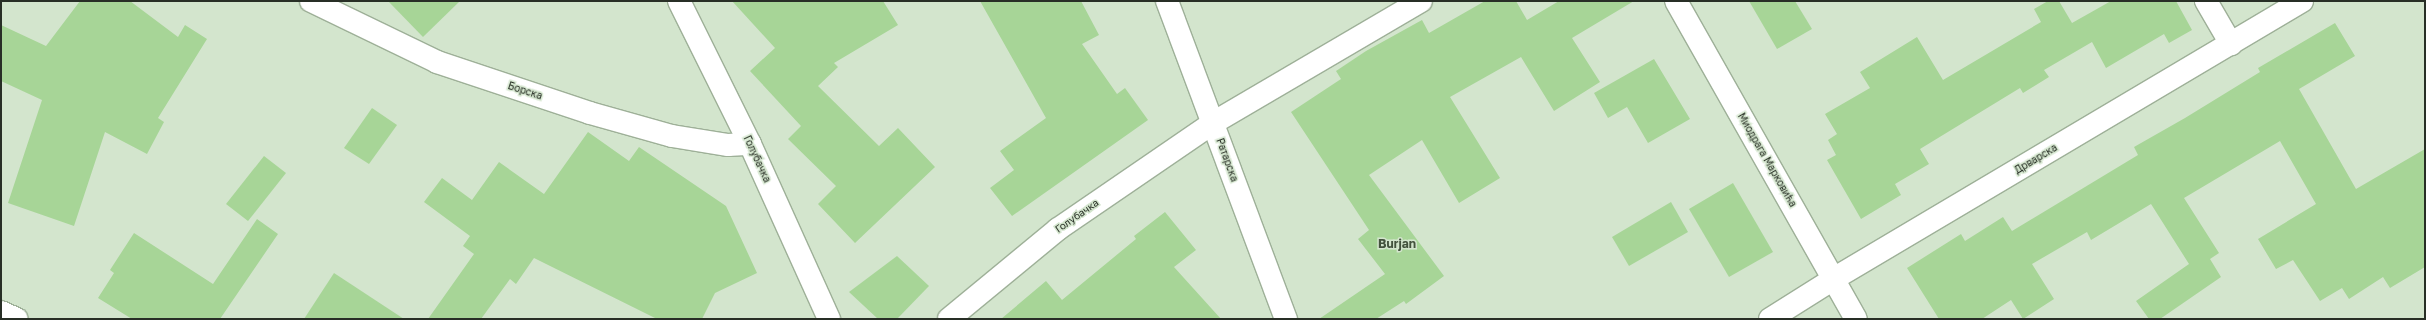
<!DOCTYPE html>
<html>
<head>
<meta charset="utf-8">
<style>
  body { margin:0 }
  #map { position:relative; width:2426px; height:320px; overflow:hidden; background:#d3e5cd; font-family:"Golos Text",sans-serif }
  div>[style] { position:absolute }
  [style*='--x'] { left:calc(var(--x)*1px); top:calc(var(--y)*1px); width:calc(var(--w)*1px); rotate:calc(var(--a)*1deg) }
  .building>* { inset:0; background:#a7d597 }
  .roads { filter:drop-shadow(1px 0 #9eb098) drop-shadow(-1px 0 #9eb098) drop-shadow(0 1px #9eb098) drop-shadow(0 -1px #9eb098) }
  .minor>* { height:22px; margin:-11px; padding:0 11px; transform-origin:11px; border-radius:11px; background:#fff }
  span { translate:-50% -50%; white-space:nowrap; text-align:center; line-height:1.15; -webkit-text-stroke:3px #d3e5cd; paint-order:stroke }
  .street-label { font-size:10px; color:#282f26 }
  .quarter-label { font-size:12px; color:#43523d; font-weight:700 }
  .frame { position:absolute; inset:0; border:2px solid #282f26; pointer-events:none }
</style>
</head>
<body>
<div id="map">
  <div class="building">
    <i style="clip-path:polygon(80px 1px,130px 1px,178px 37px,185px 25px,207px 39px,158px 118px,164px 122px,147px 154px,105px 132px,74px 226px,8px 203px,42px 100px,1px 81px,1px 25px,46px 46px)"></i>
    <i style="clip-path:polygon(388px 1px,460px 1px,423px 37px)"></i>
    <i style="clip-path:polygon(732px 1px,883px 1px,898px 25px,834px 63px,838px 67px,818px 86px,879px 146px,898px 128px,935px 167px,855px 243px,818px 204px,836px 186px,788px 139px,801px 126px,750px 71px,775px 48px)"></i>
    <i style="clip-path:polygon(980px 1px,1081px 1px,1099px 35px,1082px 44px,1117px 94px,1125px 88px,1148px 120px,1012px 216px,990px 188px,1014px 170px,1000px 151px,1046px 118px)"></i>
    <i style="clip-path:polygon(1485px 1px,1516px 1px,1527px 20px,1559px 1px,1634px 1px,1572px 38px,1600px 82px,1554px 111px,1521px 57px,1450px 97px,1500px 178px,1459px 203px,1422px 140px,1369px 175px,1444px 276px,1406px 304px,1404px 301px,1376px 319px,1319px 319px,1385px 274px,1358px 239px,1369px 230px,1291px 112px,1341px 79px,1336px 71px,1366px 51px,1422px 20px,1429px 33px)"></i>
    <i style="clip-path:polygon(1749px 1px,1795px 1px,1812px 29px,1777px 49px)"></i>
    <i style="clip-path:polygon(2048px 1px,2059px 1px,2072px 23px,2111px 1px,2176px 1px,2192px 30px,2169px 43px,2164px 34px,2106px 68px,2092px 42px,2044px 70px,2049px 77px,2023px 93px,2020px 88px,1920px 149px,1929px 164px,1895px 184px,1901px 195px,1861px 219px,1827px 160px,1836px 155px,1828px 140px,1837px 134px,1825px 114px,1870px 88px,1860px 72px,1917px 37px,1943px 80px,2041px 22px,2034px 9px)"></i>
    <i style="clip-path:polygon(2335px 23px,2355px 56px,2299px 89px,2356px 189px,2425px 149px,2425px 267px,2390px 288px,2383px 277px,2349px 299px,2342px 288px,2320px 301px,2293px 260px,2276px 269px,2258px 239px,2316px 204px,2280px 141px,2184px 198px,2219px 253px,2210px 259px,2221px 277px,2160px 319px,2149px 319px,2136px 301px,2189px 264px,2151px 204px,2091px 240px,2087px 232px,2032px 264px,2054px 299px,2023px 319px,2011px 300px,1982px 319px,1939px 319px,1907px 268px,1961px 234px,1965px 241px,2003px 217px,2012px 231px,2138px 155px,2134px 147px,2185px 118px,2260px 72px,2258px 68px)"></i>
    <i style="clip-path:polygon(1654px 59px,1690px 119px,1648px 143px,1627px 107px,1608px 118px,1594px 93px)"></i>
    <i style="clip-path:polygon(372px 108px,397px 125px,369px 164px,344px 148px)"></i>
    <i style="clip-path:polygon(588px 132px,629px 161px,639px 147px,726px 206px,757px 273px,715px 293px,702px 319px,657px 319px,534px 258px,516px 284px,510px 279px,481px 319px,428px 319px,474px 254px,463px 246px,470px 236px,424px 202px,442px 178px,472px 200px,499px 162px,544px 194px)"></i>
    <i style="clip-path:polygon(264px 156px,286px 173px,248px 221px,226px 204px)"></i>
    <i style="clip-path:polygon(1733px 183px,1773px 252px,1729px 277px,1689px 209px)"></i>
    <i style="clip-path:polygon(1671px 202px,1688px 232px,1629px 266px,1612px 237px)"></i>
    <i style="clip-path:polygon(1165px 212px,1196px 250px,1174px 267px,1221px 319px,1001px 319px,1046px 281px,1062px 300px,1136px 239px,1134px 236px)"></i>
    <i style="clip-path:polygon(257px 219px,278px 234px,220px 319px,132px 319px,98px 298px,114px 273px,110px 270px,134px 233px,213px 284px)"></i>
    <i style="clip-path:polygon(897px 256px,929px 286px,897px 319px,878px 319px,849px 292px)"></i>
    <i style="clip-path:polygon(334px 273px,404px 319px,304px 319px)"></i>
  </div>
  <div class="roads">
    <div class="minor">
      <i style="--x:311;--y:1;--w:140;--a:25.8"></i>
      <i style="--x:437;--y:62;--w:161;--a:18.4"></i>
      <i style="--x:590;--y:113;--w:85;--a:15.7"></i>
      <i style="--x:672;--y:136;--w:57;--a:9.1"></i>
      <i style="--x:728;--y:145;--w:22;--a:-3"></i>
      <i style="--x:679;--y:1;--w:160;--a:63.6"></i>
      <i style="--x:750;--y:144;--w:192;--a:65.7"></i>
      <i style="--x:1167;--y:1;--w:340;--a:69.5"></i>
      <i style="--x:1676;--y:1;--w:365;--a:60.5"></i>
      <i style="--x:2206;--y:1;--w:50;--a:59.8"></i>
      <i style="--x:1;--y:312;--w:17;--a:24"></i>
      <i style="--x:949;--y:319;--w:141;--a:-39.5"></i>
      <i style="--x:1058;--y:229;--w:188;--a:-34.4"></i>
      <i style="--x:1213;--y:123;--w:241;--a:-30.4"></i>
      <i style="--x:1770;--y:319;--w:77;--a:-32.2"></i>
      <i style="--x:1835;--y:278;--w:543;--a:-30.67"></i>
    </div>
  </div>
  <div class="street-label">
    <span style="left:525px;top:91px;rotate:18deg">Борска</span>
    <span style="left:757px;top:159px;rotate:65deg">Голубачка</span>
    <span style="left:2036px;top:159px;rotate:-31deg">Дрварска</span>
    <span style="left:1227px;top:160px;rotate:70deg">Ратарска</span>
    <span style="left:1767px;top:160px;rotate:60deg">Миодрага Марковића</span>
    <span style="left:1077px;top:216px;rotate:-35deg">Голубачка</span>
  </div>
  <div class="quarter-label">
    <span style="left:1397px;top:244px">Burjan</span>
  </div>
  <div class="frame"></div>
</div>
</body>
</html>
